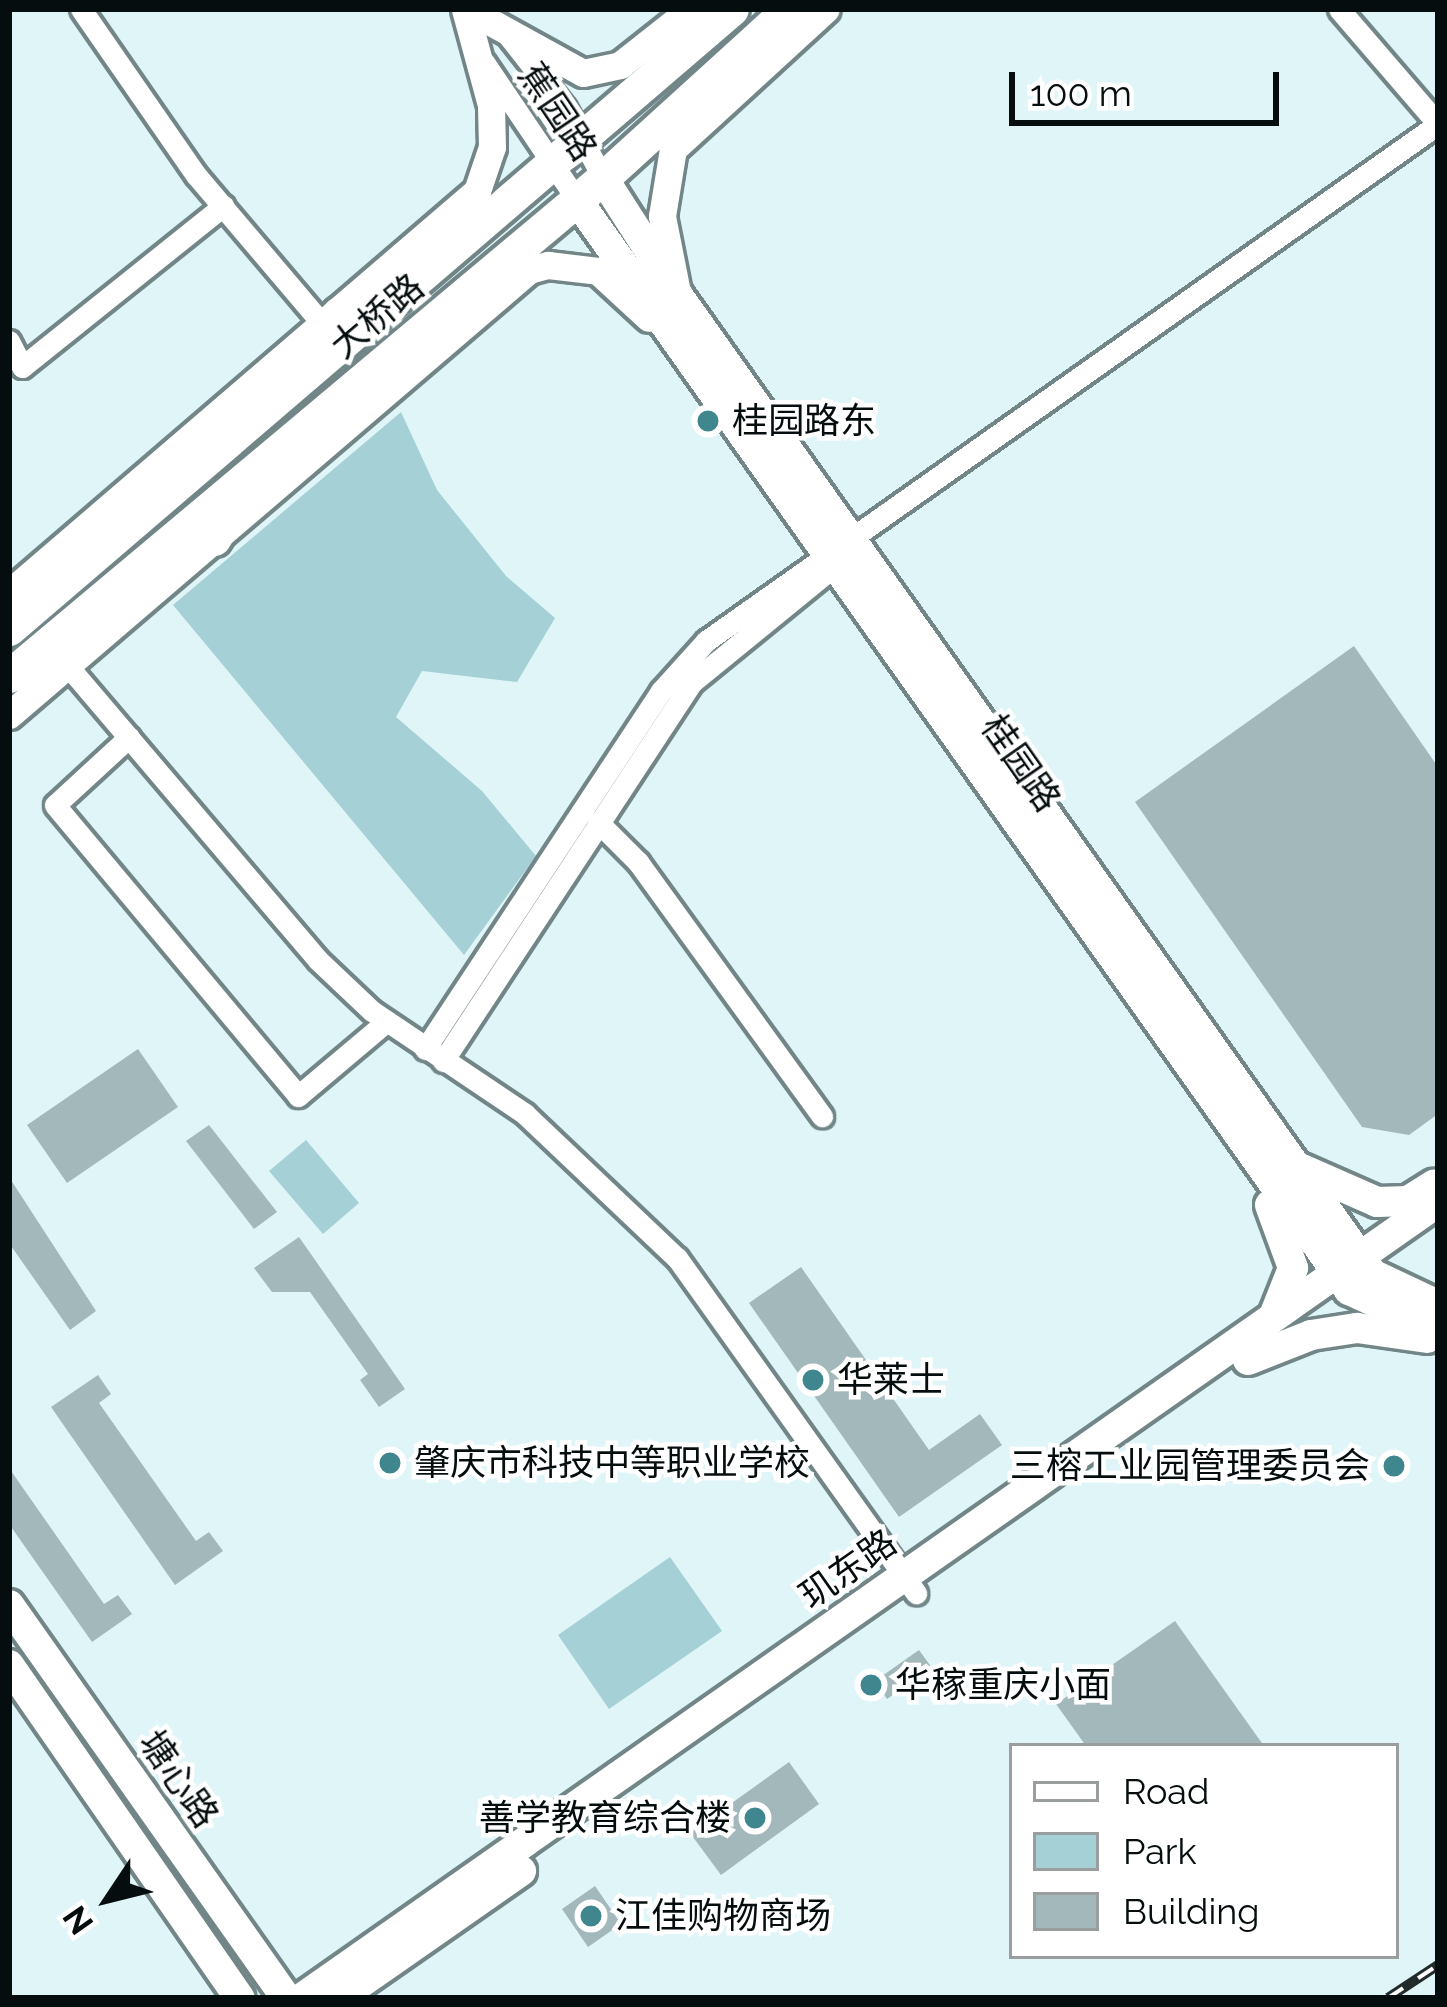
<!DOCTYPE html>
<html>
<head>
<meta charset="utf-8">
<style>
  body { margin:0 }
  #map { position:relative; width:1447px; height:2007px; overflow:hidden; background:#dff5f8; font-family:Raleway,"Noto Sans SC",sans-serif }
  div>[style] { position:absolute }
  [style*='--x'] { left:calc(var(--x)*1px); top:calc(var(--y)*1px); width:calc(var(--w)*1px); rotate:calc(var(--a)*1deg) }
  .green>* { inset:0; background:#a4d0d6 }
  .building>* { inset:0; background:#a3b8bb }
  .roads { filter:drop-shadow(3px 0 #728688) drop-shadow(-3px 0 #728688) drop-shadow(0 3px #728688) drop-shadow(0 -3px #728688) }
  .minor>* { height:21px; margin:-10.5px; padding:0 10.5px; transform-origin:10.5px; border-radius:10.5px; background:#fff }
  .tertiary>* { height:27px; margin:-13.5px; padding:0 13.5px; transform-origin:13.5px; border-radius:13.5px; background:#fff }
  .secondary>* { height:30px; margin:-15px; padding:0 15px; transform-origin:15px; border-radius:15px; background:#fff }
  .primary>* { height:33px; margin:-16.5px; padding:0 16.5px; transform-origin:16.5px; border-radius:16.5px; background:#fff }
  .rail>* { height:10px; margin-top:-5px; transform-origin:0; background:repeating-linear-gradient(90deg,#fff 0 18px,#222b2c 0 36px); box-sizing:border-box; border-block:3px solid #222b2c }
  .dots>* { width:33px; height:33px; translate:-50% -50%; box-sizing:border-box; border:6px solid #fff; border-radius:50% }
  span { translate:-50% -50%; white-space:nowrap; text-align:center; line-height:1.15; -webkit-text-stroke:9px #fff; paint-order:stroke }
  .street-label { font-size:36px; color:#060d0e }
  .poi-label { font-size:36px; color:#060d0e }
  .left { translate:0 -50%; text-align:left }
  .right { translate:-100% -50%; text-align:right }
  .frame { position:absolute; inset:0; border:12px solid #060d0e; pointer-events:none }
  .legend { position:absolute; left:1009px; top:1743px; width:390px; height:216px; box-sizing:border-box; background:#fff; border:3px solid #9b9e9f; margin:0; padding:15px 21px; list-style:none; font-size:36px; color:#060d0e }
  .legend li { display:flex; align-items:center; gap:24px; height:60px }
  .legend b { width:60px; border:3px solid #9b9e9f }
  .north { position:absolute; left:48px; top:1839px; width:120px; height:120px; -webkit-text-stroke:9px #fff; paint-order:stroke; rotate:235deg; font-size:33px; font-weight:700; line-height:48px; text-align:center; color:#060d0e }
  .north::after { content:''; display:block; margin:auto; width:42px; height:54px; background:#060d0e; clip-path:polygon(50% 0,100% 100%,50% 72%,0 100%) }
  .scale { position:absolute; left:1009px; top:72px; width:270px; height:54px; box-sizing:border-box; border:6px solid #060d0e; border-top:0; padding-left:15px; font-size:36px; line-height:42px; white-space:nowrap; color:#060d0e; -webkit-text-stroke:9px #fff; paint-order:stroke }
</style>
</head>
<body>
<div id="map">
  <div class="green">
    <i style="clip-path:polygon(401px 412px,437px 490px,506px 576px,555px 618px,517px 682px,422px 671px,396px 717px,482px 791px,536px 856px,464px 955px,173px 605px)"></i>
    <i style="clip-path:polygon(306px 1140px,359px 1203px,323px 1234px,269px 1171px)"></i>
    <i style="clip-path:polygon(670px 1557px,722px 1631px,609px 1709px,558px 1635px)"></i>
  </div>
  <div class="building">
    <i style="clip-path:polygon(1354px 646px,1438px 767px,1438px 1114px,1409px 1135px,1362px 1127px,1135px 802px)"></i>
    <i style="clip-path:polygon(138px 1049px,178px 1107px,67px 1183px,27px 1125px)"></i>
    <i style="clip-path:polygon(209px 1125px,277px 1212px,254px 1229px,186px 1141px)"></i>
    <i style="clip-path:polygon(9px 1177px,96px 1311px,70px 1330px,9px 1243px)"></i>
    <i style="clip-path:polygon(299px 1237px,405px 1389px,379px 1407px,360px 1380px,368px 1374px,310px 1292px,272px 1292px,254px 1268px)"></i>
    <i style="clip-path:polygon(801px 1267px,929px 1450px,980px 1414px,1002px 1445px,899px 1517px,749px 1303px)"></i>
    <i style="clip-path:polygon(98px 1375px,111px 1394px,99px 1403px,196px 1541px,209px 1532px,223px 1551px,175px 1585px,51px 1407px)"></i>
    <i style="clip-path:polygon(9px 1468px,104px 1604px,118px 1595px,132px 1614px,92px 1642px,9px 1524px)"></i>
    <i style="clip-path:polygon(1175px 1621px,1264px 1746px,1086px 1746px,1056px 1704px)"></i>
    <i style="clip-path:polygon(919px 1650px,932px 1668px,887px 1699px,875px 1681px)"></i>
    <i style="clip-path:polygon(789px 1762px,819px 1804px,721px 1875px,690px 1833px)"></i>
    <i style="clip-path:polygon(595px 1886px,621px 1924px,588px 1947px,562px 1909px)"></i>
  </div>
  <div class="roads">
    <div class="minor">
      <i style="--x:81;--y:9;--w:202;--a:55.3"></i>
      <i style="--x:196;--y:175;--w:198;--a:49.7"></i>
      <i style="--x:1339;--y:9;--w:152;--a:49.3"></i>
      <i style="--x:506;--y:33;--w:95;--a:51.8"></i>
      <i style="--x:565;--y:108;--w:80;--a:61.5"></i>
      <i style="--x:484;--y:62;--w:166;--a:56"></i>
      <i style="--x:9;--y:341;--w:29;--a:63"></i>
      <i style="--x:22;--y:367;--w:258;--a:-38.7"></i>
      <i style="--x:67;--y:665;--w:387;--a:49.6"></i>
      <i style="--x:318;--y:960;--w:74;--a:43.4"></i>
      <i style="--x:372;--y:1011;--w:184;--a:33.9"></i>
      <i style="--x:525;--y:1114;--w:209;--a:43.5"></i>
      <i style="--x:677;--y:1258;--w:412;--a:54.5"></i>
      <i style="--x:129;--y:737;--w:100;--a:137.4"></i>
      <i style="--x:55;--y:805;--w:379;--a:50.1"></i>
      <i style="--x:298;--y:1096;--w:116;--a:-40.1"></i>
      <i style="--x:598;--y:822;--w:57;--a:45"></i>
      <i style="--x:638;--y:862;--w:314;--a:54.1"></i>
      <i style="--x:425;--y:1049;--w:429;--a:-56.6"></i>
      <i style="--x:661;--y:691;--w:67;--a:-48"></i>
      <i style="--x:706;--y:641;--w:896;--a:-35.23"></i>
      <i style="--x:443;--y:1061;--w:452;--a:-56.7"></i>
      <i style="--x:691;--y:683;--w:195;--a:-39.2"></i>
    </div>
    <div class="tertiary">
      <i style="--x:467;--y:9;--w:132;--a:28.9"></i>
      <i style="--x:583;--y:73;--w:38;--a:-12"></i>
      <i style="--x:620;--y:65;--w:90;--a:-38.3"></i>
      <i style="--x:676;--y:287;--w:72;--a:-101.2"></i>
      <i style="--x:662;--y:216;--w:68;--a:-80.7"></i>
      <i style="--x:673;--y:149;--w:207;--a:-42.5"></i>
      <i style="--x:9;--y:593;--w:617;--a:-40.66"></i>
      <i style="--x:477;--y:191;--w:46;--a:-71.2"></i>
      <i style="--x:492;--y:147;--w:42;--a:-91.4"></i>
      <i style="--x:491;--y:105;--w:99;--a:-105.2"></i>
      <i style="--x:9;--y:715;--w:684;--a:-40.56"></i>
      <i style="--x:529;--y:270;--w:20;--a:-15"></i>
      <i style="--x:548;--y:265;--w:50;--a:6.8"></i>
      <i style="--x:598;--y:271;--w:69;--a:42.7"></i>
    </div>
    <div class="secondary">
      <i style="--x:603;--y:178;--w:141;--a:57.4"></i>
      <i style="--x:679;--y:297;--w:1198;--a:54.65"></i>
      <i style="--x:1372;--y:1274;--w:73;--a:25.2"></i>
      <i style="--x:577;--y:200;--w:1336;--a:54.69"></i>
      <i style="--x:1349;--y:1290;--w:98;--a:24.7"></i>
      <i style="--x:1302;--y:1169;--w:82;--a:23.7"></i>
      <i style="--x:1377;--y:1202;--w:31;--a:-2"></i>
      <i style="--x:1408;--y:1201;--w:31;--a:-32"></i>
      <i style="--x:1270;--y:1205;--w:67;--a:69.9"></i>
      <i style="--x:1293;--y:1268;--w:52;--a:111.6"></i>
      <i style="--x:1248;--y:1360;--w:68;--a:-21.6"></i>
      <i style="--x:1311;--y:1335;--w:47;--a:-8.7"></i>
      <i style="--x:1357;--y:1328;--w:71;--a:8.1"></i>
      <i style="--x:9;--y:1605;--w:481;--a:54.8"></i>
      <i style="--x:9;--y:1665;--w:405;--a:55.3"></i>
      <i style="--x:302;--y:1998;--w:1387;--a:-35.02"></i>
      <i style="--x:339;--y:1998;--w:222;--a:-34.9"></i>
    </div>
    <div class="primary">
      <i style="--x:339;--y:313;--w:62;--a:-27.8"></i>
      <i style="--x:214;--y:539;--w:58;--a:-59"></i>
      <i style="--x:9;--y:629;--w:952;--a:-40.61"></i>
      <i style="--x:9;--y:676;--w:775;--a:-39.98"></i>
      <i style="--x:603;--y:178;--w:251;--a:-42.3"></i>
    </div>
  </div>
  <div class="rail">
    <i style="--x:1388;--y:1998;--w:60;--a:-33.4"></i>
  </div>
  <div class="dots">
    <i style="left:708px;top:421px;background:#3f868f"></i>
    <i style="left:813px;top:1380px;background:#3f868f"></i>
    <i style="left:390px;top:1463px;background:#3f868f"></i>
    <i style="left:1394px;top:1466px;background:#3f868f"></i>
    <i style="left:871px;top:1685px;background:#3f868f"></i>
    <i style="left:755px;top:1818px;background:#3f868f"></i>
    <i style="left:591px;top:1916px;background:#3f868f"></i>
  </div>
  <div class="street-label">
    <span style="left:558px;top:112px;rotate:56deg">蕉园路</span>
    <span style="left:377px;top:316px;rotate:-40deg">大桥路</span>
    <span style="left:1021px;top:763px;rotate:55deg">桂园路</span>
    <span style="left:848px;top:1569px;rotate:-35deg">玑东路</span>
    <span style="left:179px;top:1779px;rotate:55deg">塘心路</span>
  </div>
  <div class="poi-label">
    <span class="left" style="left:732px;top:421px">桂园路东</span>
    <span class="left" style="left:837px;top:1380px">华莱士</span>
    <span class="left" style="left:414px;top:1463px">肇庆市科技中等职业学校</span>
    <span class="right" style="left:1370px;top:1466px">三榕工业园管理委员会</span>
    <span class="left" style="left:895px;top:1685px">华稼重庆小面</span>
    <span class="right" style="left:731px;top:1818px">善学教育综合楼</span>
    <span class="left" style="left:615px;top:1916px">江佳购物商场</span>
  </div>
  <div class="frame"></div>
  <ul class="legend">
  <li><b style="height:15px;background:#fff"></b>Road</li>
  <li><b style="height:33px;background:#a4d0d6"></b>Park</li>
  <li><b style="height:33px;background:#a3b8bb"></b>Building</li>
  </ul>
  <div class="north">N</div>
  <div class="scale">100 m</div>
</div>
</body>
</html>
